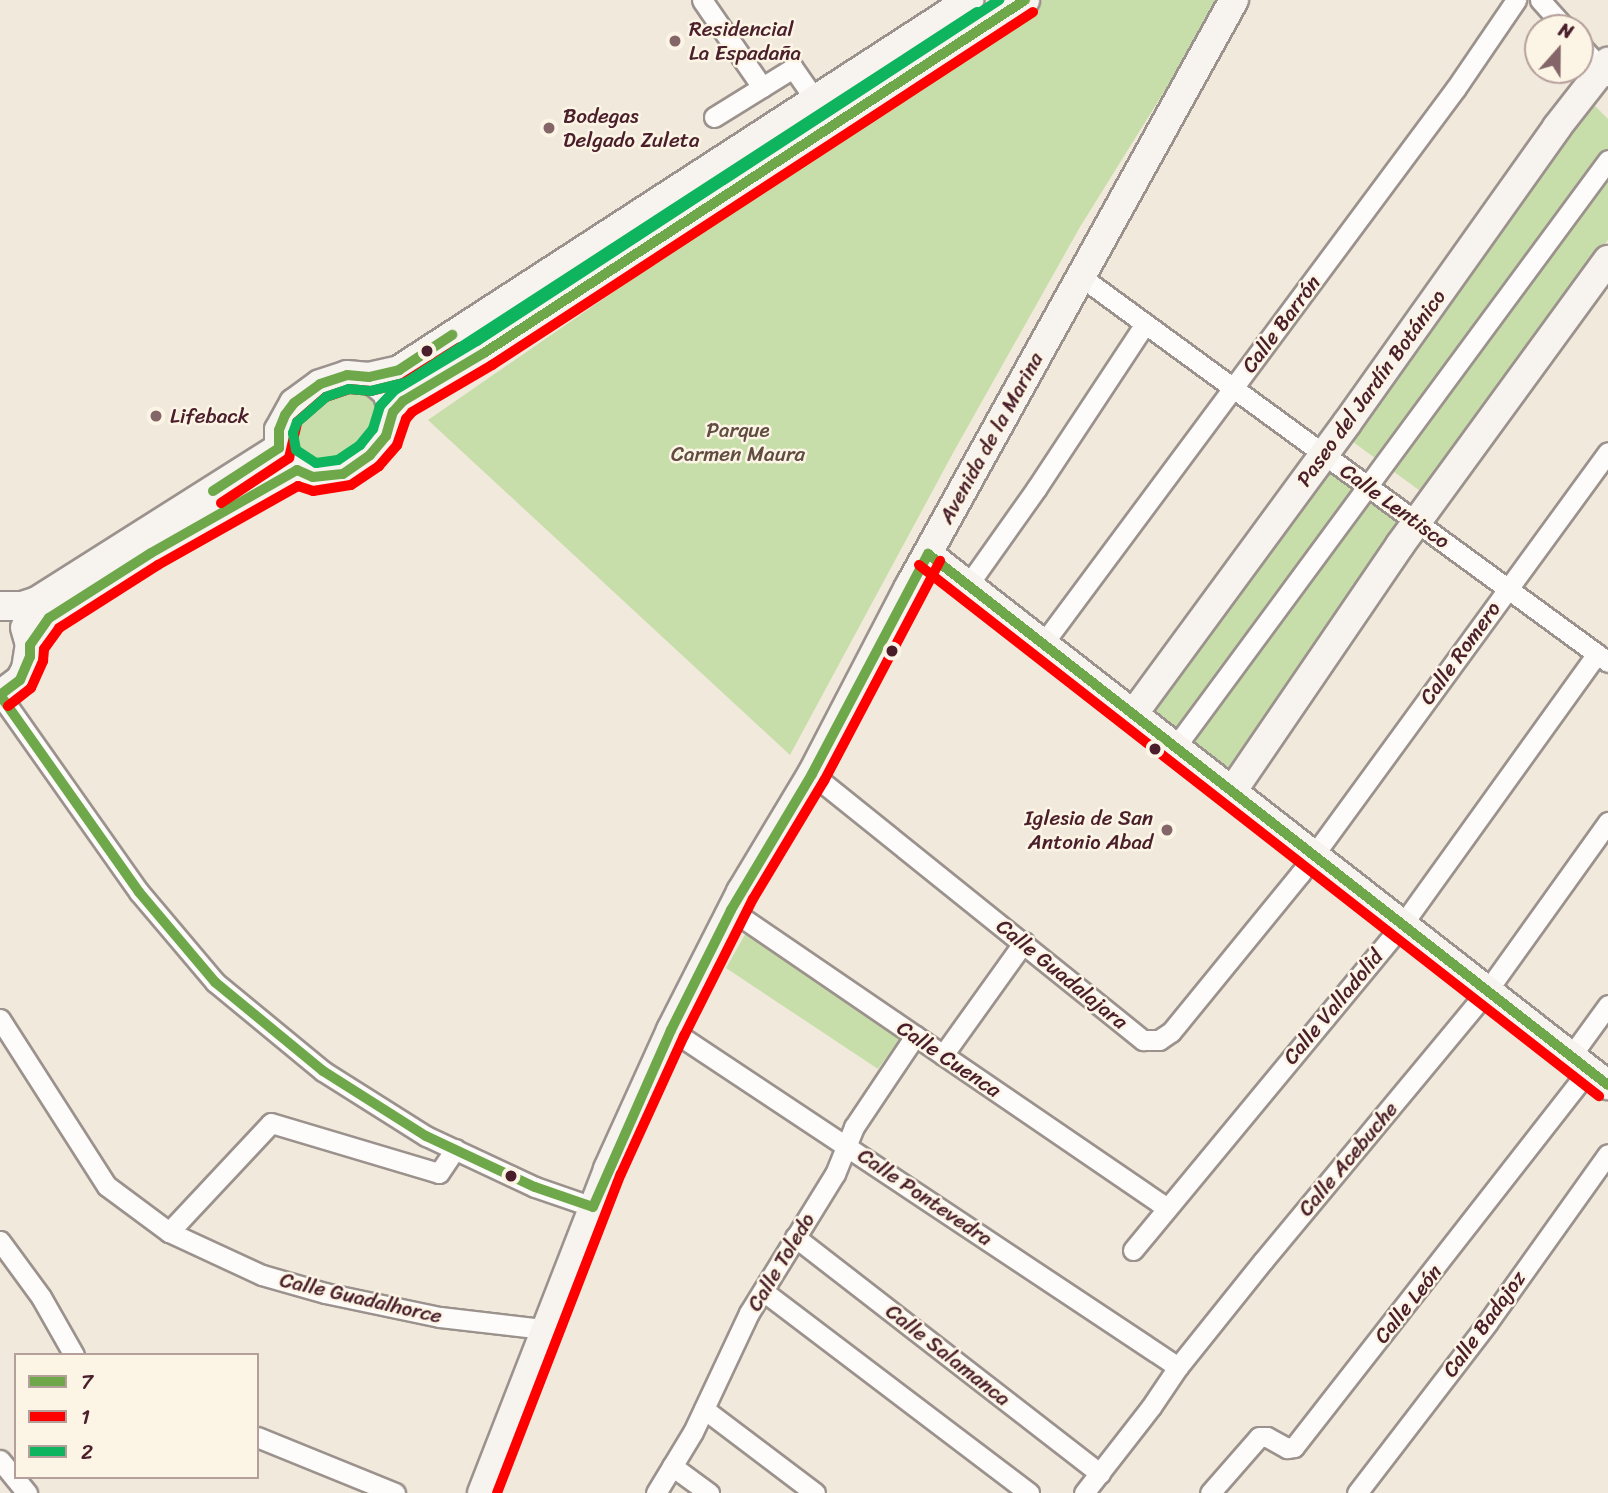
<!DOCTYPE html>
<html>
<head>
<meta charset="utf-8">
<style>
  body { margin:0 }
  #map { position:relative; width:1608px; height:1493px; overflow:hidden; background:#f1e9dc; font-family:Sriracha,sans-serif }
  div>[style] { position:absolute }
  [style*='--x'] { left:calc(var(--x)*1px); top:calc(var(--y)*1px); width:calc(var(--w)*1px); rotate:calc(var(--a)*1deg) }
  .green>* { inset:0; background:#c8deaa }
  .roads { filter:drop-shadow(2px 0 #9c928d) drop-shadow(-2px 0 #9c928d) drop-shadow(0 2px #9c928d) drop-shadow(0 -2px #9c928d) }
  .street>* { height:19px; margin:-9.5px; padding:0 9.5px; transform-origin:9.5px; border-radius:9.5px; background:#fdfcfa }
  .secondary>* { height:28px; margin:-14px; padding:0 14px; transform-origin:14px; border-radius:14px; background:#f7f3ef }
  .bus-1>* { height:10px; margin:-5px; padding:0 5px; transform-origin:5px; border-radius:5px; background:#6fa84a }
  .bus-2>* { height:10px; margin:-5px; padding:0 5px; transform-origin:5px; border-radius:5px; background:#f00 }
  .bus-3>* { height:10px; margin:-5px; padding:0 5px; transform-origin:5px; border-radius:5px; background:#0eb45e }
  .dots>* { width:19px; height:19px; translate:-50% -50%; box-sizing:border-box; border:4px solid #fcf5e5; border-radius:50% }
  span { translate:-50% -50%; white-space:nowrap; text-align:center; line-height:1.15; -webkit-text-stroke:5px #fcf5e5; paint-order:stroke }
  .poi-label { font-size:21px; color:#4a1f2b }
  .left { translate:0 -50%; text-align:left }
  .right { translate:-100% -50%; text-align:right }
  .street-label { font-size:21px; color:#4a1f2b }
  .park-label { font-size:21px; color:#614c41 }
  .legend { position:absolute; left:14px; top:1353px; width:245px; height:126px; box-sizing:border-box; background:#fcf5e5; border:2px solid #b59f9b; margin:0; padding:9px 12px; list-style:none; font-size:21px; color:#4a1f2b }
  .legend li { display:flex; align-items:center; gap:14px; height:35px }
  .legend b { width:35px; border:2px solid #b59f9b }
  .north { position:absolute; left:1524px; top:14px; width:70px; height:70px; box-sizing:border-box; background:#fcf5e5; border:2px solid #b59f9b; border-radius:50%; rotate:21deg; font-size:19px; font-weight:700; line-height:28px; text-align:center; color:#4a1f2b }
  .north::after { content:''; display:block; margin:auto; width:24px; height:32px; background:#846669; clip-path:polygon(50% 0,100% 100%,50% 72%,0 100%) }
</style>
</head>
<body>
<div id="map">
  <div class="green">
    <i style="clip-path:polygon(1043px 0,1221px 0,1080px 227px,953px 453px,790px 755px,428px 420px,942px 65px)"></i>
    <i style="clip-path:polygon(1588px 99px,1608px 119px,1608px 240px,1423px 493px,1349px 439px)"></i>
    <i style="clip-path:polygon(354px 386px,371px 398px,377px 407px,378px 421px,371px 437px,328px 462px,316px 464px,296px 451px,290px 437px,300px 415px,342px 388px)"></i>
    <i style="clip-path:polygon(1324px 454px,1418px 523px,1233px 790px,1134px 713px)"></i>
    <i style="clip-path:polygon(747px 931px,902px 1036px,878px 1069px,726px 968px)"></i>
  </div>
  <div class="roads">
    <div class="street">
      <i style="--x:702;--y:0;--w:106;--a:55.4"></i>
      <i style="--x:1540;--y:0;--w:38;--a:48"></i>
      <i style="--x:1580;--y:45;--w:42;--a:47.9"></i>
      <i style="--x:714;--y:117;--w:93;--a:-31.8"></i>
      <i style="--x:793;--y:68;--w:38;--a:55"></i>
      <i style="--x:1080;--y:276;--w:654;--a:36.17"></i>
      <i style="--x:968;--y:585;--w:118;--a:-54.7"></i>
      <i style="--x:1036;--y:489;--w:198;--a:-56.6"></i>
      <i style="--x:1042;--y:645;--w:694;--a:-53.38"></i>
      <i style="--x:1456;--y:88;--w:107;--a:-55.7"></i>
      <i style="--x:0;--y:695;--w:241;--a:54.8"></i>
      <i style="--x:139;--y:892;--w:118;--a:49.8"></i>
      <i style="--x:215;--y:982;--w:140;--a:39.5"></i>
      <i style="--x:323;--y:1071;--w:122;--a:32.3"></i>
      <i style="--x:426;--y:1136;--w:120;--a:25.1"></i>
      <i style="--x:535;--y:1187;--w:61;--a:19"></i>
      <i style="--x:1176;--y:746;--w:728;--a:-53.6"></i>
      <i style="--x:812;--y:774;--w:425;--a:38.8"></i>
      <i style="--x:1143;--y:1040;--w:16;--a:0"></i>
      <i style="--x:1159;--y:1040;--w:14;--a:-34"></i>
      <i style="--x:1171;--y:1032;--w:204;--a:-50.8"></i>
      <i style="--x:1300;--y:874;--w:522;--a:-53.88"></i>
      <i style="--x:731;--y:910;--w:528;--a:34.35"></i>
      <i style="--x:0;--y:1019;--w:198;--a:57.4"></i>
      <i style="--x:107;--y:1186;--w:77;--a:36.6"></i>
      <i style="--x:169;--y:1232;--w:102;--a:24.8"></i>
      <i style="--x:262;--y:1275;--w:66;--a:15.9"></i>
      <i style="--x:325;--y:1293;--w:117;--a:11.8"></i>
      <i style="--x:440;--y:1317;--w:105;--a:6.6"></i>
      <i style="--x:671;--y:1030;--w:609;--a:33.61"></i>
      <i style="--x:943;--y:1055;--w:139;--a:-54.4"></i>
      <i style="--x:1571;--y:1056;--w:63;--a:-54"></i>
      <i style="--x:169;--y:1232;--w:149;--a:-46.9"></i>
      <i style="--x:271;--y:1123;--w:175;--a:16.6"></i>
      <i style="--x:439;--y:1173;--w:29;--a:-56"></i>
      <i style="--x:795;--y:1237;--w:386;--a:37.8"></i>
      <i style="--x:0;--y:1241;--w:69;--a:53.8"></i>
      <i style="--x:41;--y:1297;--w:67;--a:60.4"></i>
      <i style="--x:1133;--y:1250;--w:422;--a:-50.4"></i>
      <i style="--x:1402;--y:925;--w:334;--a:-54.3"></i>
      <i style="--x:763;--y:1291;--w:334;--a:37.2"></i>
      <i style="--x:704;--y:1409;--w:139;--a:37.1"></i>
      <i style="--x:257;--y:1437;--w:149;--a:22.1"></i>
      <i style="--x:0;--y:1460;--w:43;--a:50.7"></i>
      <i style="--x:672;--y:1466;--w:46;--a:36.1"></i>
      <i style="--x:656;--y:1493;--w:71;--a:-58.8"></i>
      <i style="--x:693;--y:1432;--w:132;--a:-64.8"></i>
      <i style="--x:749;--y:1313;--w:163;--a:-58.3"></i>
      <i style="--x:835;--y:1174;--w:51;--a:-68"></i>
      <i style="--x:854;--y:1127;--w:110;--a:-56.2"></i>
      <i style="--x:1084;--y:1493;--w:109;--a:-52.1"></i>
      <i style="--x:1151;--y:1407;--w:48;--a:-56"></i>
      <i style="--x:1178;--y:1367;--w:136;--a:-51.3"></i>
      <i style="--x:1263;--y:1261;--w:351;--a:-50.3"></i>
      <i style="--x:1487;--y:991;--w:208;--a:-54.4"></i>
      <i style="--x:1210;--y:1493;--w:74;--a:-48.8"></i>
      <i style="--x:1259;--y:1437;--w:8;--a:0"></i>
      <i style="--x:1267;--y:1437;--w:23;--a:29"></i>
      <i style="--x:1287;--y:1448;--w:7;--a:-8"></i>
      <i style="--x:1294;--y:1447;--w:479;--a:-52"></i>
      <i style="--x:1357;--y:1493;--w:215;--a:-52.5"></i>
      <i style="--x:1488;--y:1322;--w:206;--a:-54.5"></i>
    </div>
    <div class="secondary">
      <i style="--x:347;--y:375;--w:22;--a:5"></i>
      <i style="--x:369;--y:377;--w:23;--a:40"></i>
      <i style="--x:387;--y:392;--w:21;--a:73"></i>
      <i style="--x:393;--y:412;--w:12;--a:99"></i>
      <i style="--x:391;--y:424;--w:13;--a:113"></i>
      <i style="--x:386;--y:436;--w:25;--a:130"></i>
      <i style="--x:370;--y:455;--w:33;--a:145"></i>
      <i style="--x:343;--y:474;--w:30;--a:174"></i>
      <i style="--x:313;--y:477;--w:33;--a:-149"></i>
      <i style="--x:285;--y:460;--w:13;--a:-117"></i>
      <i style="--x:279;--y:448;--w:18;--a:-90"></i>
      <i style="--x:279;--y:430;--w:31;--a:-61"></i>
      <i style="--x:294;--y:403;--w:32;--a:-36"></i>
      <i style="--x:320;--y:384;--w:28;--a:-18"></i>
      <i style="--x:369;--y:377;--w:31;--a:-13"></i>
      <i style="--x:399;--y:370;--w:680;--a:-32.99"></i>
      <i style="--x:393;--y:412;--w:28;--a:-42"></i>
      <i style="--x:414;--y:393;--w:81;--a:-29.7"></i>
      <i style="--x:484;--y:353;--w:646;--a:-33.12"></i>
      <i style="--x:928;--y:554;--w:863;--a:37.99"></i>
      <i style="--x:1;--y:606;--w:21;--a:0"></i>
      <i style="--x:22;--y:606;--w:16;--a:-18"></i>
      <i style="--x:37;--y:601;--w:286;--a:-32.3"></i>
      <i style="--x:30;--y:645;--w:33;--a:-55"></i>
      <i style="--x:49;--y:618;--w:121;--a:-32.5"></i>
      <i style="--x:151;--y:553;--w:168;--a:-29.6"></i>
      <i style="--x:0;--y:695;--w:25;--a:-37"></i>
      <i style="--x:20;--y:680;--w:13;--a:-61"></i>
      <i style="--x:26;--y:669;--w:24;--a:-81"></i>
      <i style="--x:30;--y:645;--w:18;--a:-106"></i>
      <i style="--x:1134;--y:713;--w:360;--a:-53.7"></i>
      <i style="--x:1347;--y:423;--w:363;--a:-54.6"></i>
      <i style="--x:1557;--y:127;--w:83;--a:-51.9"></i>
      <i style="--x:1233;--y:790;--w:297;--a:-55.7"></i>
      <i style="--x:1400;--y:545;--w:353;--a:-53.9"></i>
      <i style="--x:482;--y:1493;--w:348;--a:-68.7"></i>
      <i style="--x:608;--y:1169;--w:153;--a:-65.6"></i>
      <i style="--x:671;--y:1030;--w:155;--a:-63.1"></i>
      <i style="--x:741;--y:892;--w:138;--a:-59"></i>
      <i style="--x:812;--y:774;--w:211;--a:-62.6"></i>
      <i style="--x:909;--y:587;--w:671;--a:-61.03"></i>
    </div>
  </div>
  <div class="bus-1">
    <i style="--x:213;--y:491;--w:79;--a:-33.1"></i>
    <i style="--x:279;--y:448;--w:18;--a:-90"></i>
    <i style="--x:279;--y:430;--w:16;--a:-68"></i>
    <i style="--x:285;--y:415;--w:15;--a:-53"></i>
    <i style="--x:294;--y:403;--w:32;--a:-36"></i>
    <i style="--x:320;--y:384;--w:28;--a:-18"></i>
    <i style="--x:347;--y:375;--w:22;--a:5"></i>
    <i style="--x:369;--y:377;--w:31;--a:-13"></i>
    <i style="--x:399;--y:370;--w:64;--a:-33.4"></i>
    <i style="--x:928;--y:554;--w:863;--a:37.99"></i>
    <i style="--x:0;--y:695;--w:25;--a:-37"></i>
    <i style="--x:20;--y:680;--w:25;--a:-67"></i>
    <i style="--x:30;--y:657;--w:12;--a:-90"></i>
    <i style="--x:30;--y:645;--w:33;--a:-55"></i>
    <i style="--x:49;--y:618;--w:121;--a:-32.5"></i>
    <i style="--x:151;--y:553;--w:168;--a:-29.6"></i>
    <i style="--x:297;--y:470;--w:17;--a:24"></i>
    <i style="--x:313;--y:477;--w:30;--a:-6"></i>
    <i style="--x:343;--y:474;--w:33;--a:-35"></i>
    <i style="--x:370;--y:455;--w:25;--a:-50"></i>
    <i style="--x:386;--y:436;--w:25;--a:-74"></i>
    <i style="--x:393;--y:412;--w:15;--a:-48"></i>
    <i style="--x:403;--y:401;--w:94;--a:-30.7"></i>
    <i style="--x:484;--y:353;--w:646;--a:-33.12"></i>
    <i style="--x:0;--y:695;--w:241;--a:54.8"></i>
    <i style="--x:139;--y:892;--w:118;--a:49.8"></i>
    <i style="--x:215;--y:982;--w:140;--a:39.5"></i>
    <i style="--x:323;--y:1071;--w:122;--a:32.3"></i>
    <i style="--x:426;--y:1136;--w:120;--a:25.1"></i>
    <i style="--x:535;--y:1187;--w:61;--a:19"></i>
    <i style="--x:593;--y:1207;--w:193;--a:-66.2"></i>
    <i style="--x:671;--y:1030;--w:134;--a:-63.4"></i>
    <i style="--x:731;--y:910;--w:158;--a:-59.2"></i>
    <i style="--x:812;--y:774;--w:249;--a:-62.2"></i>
  </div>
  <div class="bus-2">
    <i style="--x:221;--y:503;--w:82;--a:-33.5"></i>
    <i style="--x:289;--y:458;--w:37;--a:-77"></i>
    <i style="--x:297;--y:422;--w:38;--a:-41"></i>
    <i style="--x:326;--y:397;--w:24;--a:-19"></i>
    <i style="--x:349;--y:389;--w:22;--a:5"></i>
    <i style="--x:371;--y:391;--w:33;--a:-14"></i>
    <i style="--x:403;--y:383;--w:67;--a:-32.3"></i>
    <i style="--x:919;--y:565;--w:863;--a:37.99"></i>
    <i style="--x:8;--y:706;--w:29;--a:-38"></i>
    <i style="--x:31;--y:688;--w:30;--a:-66"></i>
    <i style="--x:43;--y:661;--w:12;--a:-85"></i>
    <i style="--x:44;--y:649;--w:26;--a:-54"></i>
    <i style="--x:59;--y:628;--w:117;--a:-32.5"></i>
    <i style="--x:158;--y:565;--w:161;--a:-29.4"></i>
    <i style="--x:298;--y:486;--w:16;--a:18"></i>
    <i style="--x:313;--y:491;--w:38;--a:-9"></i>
    <i style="--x:351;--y:485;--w:34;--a:-34"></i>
    <i style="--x:379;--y:466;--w:28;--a:-49"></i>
    <i style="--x:397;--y:445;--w:28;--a:-71"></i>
    <i style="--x:406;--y:419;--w:9;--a:-49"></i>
    <i style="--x:412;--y:412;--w:93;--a:-30.4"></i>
    <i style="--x:492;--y:365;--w:646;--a:-33.12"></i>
    <i style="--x:497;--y:1493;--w:342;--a:-68.8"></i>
    <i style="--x:621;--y:1174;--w:152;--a:-65.5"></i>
    <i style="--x:684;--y:1036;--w:153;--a:-63.3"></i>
    <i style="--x:753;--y:899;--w:138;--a:-59"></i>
    <i style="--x:824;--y:781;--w:249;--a:-62.2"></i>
  </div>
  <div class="bus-3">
    <i style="--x:977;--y:12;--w:680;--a:147.01"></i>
    <i style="--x:407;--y:382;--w:37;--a:166"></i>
    <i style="--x:371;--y:391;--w:22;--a:-175"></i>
    <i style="--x:349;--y:389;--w:24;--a:161"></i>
    <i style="--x:326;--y:397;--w:38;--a:139"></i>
    <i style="--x:297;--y:422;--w:12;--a:110"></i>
    <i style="--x:293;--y:433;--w:17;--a:80"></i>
    <i style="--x:296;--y:450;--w:24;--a:33"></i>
    <i style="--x:316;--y:463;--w:22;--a:-8"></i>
    <i style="--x:338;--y:460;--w:27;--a:-34"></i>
    <i style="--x:360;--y:445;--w:21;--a:-51"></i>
    <i style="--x:373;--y:429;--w:24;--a:-73"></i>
    <i style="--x:380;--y:406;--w:22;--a:-47"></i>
    <i style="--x:395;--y:390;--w:96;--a:-30.9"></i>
    <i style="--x:477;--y:341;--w:624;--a:-33.15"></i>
  </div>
  <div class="dots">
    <i style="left:675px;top:41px;background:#846669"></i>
    <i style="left:549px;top:128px;background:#846669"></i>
    <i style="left:427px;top:351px;background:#4a1f2b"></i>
    <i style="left:156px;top:416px;background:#846669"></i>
    <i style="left:892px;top:651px;background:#4a1f2b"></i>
    <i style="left:1155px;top:749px;background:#4a1f2b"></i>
    <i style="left:1167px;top:830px;background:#846669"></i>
    <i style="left:511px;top:1176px;background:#4a1f2b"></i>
  </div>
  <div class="poi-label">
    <span class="left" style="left:689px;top:41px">Residencial<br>La Espadaña</span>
    <span class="left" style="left:563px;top:128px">Bodegas<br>Delgado Zuleta</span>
    <span class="left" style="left:170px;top:416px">Lifeback</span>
    <span class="right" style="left:1153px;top:830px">Iglesia de San<br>Antonio Abad</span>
  </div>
  <div class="street-label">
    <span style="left:1281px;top:324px;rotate:-53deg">Calle Barrón</span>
    <span style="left:1371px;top:388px;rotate:-54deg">Paseo del Jardín Botánico</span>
    <span style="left:991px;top:438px;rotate:-61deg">Avenida de la Marina</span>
    <span style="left:1395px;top:506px;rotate:36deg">Calle Lentisco</span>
    <span style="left:1460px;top:653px;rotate:-54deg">Calle Romero</span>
    <span style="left:1062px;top:974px;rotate:39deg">Calle Guadalajara</span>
    <span style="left:1333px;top:1007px;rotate:-50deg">Calle Valladolid</span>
    <span style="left:949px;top:1059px;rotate:34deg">Calle Cuenca</span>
    <span style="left:1348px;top:1159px;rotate:-50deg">Calle Acebuche</span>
    <span style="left:925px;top:1197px;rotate:34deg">Calle Pontevedra</span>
    <span style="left:781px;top:1262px;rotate:-59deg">Calle Toledo</span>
    <span style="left:361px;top:1298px;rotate:13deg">Calle Guadalhorce</span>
    <span style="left:1408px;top:1304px;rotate:-51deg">Calle León</span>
    <span style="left:1484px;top:1324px;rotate:-54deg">Calle Badajoz</span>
    <span style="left:948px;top:1355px;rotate:38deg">Calle Salamanca</span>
  </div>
  <div class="park-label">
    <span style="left:738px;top:442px">Parque<br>Carmen Maura</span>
  </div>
  <ul class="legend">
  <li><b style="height:9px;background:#6fa84a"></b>7</li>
  <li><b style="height:9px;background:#f00"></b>1</li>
  <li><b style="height:9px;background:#0eb45e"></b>2</li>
  </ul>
  <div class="north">N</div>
</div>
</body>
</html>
